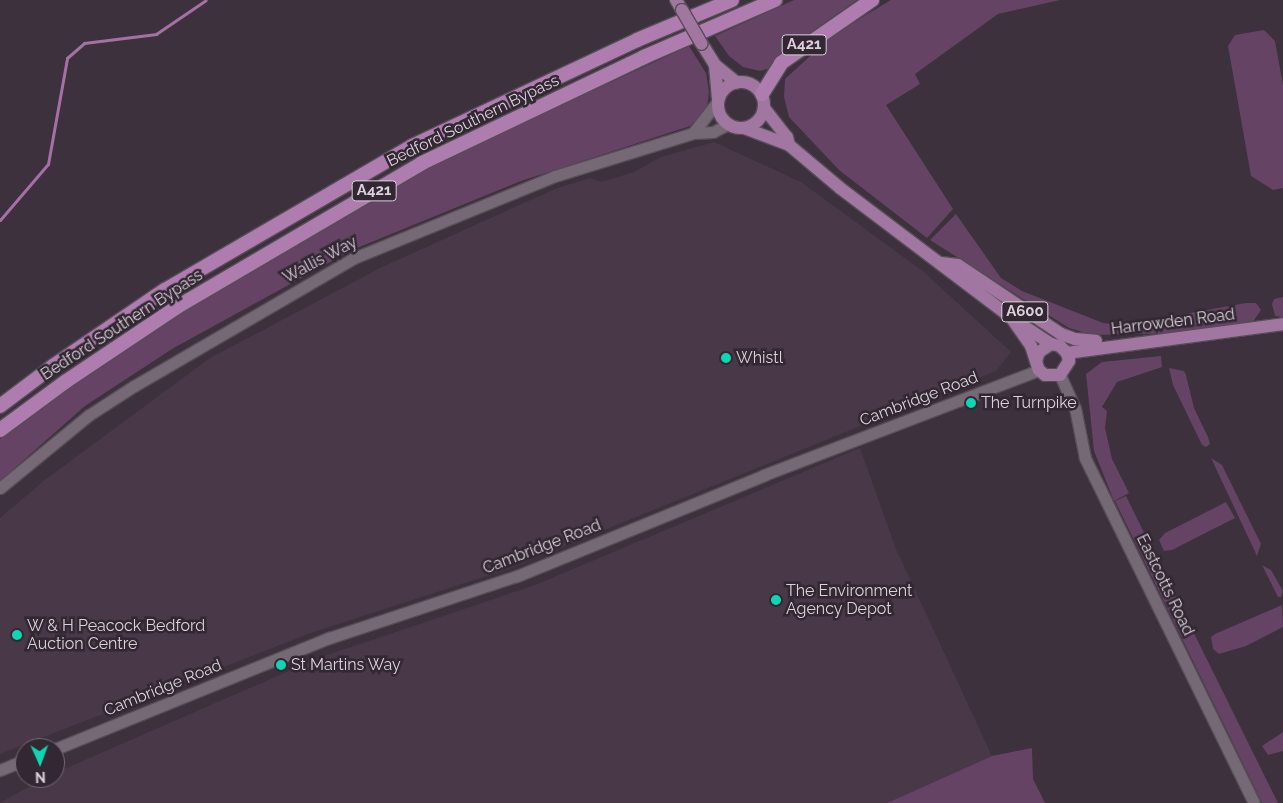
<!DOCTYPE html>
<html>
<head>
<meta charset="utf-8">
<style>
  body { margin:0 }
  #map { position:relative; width:1283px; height:803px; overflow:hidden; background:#3c313c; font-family:Raleway,sans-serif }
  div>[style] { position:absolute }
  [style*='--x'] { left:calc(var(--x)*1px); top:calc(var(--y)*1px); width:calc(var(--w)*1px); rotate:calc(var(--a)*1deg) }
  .built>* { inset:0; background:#483848 }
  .green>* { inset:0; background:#644364 }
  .stream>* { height:3px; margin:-1.5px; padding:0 1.5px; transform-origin:1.5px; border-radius:1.5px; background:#a570a6 }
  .roads { filter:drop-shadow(1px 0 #564d56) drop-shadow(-1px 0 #564d56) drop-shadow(0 1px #564d56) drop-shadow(0 -1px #564d56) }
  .tertiary>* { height:11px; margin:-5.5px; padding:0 5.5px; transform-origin:5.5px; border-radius:5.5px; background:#766976 }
  .primary>* { height:12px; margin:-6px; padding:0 6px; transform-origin:6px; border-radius:6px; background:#a177a2 }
  .primary>.ring { margin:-6px; padding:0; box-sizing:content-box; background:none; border:12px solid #a177a2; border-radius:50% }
  .trunk>* { height:14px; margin:-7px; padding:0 7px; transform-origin:7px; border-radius:7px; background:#af7cb0 }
  .bridges { filter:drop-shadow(1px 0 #564d56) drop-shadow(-1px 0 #564d56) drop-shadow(0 1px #564d56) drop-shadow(0 -1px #564d56) }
  .primary-bridge>* { height:12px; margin:-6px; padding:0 6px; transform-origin:6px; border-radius:6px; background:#a177a2 }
  .dots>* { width:14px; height:14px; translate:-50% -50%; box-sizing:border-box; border:2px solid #322732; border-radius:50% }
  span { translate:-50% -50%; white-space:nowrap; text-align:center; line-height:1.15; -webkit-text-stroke:5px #322732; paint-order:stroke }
  .shield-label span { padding:1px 4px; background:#322732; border:1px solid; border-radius:4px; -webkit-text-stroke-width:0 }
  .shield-label { font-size:15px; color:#d9d2d9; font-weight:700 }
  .street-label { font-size:16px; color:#d9d2d9 }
  .poi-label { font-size:16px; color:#d9d2d9 }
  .left { translate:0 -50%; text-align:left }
  .north { position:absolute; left:15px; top:738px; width:50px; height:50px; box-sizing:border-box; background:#322732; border:1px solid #756b75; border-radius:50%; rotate:178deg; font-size:14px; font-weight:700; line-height:20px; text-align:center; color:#d9d2d9 }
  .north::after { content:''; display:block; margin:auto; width:18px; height:22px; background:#10d5b4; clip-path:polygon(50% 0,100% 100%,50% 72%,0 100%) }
</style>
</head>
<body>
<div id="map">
  <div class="built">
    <i style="clip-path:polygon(714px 142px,801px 182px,924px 272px,1011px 352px,996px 371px,508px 569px,311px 633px,0 754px,0 518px,42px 482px,210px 358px,382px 267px,557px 188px,590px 178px,601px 182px,634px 172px,661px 157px)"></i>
    <i style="clip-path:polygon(860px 448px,896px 549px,992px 756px,887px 803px,0 803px,44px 778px,55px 778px,55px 773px,321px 657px,535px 585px)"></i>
  </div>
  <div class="green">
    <i style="clip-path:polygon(794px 0,857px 0,781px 53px,770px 68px,760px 71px,743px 67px,729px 56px,715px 36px)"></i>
    <i style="clip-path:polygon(891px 0,1060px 0,998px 14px,915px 74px,920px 84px,886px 105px,953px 209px,927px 238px,839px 170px,789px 117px,784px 97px,785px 79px,834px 34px)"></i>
    <i style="clip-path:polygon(1264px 30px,1275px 41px,1283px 85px,1283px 188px,1273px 190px,1251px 176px,1228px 46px,1235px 35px)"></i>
    <i style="clip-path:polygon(689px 46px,706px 73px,709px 91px,707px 109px,690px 126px,521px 181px,352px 250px,172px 349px,85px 406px,0 481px,0 439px,69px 386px,180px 310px,425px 168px)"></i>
    <i style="clip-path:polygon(956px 214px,1001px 278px,1022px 291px,1103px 323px,1122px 325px,1246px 303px,1256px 303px,1261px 310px,1252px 323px,1188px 333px,1092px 335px,1069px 328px,930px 240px)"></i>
    <i style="clip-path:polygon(1283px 297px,1283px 317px,1275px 316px,1272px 304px,1274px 299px)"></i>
    <i style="clip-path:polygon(1161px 356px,1162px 367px,1117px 382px,1102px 407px,1107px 411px,1105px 428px,1112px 459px,1129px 493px,1114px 501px,1094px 451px,1086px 374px,1102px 362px)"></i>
    <i style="clip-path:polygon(1169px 368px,1184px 371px,1186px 375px,1194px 408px,1208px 437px,1210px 444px,1206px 447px,1202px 445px,1173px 385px)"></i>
    <i style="clip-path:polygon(1211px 458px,1222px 465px,1261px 544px,1257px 556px)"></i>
    <i style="clip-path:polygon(1126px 496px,1278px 803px,1262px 803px,1115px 501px)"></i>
    <i style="clip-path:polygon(1226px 502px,1235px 518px,1172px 550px,1164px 551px,1159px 540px,1165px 533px)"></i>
    <i style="clip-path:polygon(1262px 565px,1271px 570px,1283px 591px,1281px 597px,1278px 597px)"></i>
    <i style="clip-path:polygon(1282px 605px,1283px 627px,1246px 646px,1219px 654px,1213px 649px,1211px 637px,1215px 634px)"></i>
    <i style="clip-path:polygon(1283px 732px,1283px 751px,1268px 755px,1262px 746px)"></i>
    <i style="clip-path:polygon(1032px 748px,1033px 779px,1045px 803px,887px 803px,992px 756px)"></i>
  </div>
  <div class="stream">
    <i style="--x:0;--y:220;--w:74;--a:-49.4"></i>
    <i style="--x:48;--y:164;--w:108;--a:-79.8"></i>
    <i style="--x:67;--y:58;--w:23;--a:-41"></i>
    <i style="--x:84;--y:43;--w:73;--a:-7.1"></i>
    <i style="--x:156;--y:34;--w:60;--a:-34.2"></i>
  </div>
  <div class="roads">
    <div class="tertiary">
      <i style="--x:693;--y:133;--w:41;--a:-52"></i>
      <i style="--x:1060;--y:375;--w:36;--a:66"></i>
      <i style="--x:1075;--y:408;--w:51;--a:78.7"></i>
      <i style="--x:1085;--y:458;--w:384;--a:63.9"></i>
      <i style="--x:0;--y:488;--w:115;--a:-39.4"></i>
      <i style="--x:89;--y:415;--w:54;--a:-32.8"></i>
      <i style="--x:134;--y:386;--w:255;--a:-30.2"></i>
      <i style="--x:354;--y:258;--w:217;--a:-22.2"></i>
      <i style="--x:555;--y:176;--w:145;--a:-17.3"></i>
      <i style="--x:693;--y:133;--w:20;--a:-3"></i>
      <i style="--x:713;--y:132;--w:17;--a:-28"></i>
      <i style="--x:55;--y:749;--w:296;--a:-22.1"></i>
      <i style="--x:329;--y:638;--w:198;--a:-18.3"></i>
      <i style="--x:517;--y:576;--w:267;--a:-22.2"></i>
      <i style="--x:764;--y:475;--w:294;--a:-20.9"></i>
      <i style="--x:0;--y:770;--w:27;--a:-22"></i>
    </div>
    <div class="primary">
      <i style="--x:676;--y:0;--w:12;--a:59"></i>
      <i style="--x:702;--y:44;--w:25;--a:58"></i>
      <i style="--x:715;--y:65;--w:28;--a:39"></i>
      <i style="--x:715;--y:65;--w:36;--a:85"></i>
      <i class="ring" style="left:718px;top:82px;width:34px;height:34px"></i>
      <i style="--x:764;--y:108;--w:37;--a:52"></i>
      <i style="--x:787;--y:137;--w:8;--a:76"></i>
      <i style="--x:744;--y:128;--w:48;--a:20.7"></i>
      <i style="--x:789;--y:145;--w:67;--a:40.1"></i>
      <i style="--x:840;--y:188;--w:217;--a:37.1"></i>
      <i style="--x:1013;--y:319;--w:45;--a:33.3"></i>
      <i style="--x:941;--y:263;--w:17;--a:7"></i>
      <i style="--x:958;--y:265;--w:124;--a:33.8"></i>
      <i style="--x:1061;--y:334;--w:15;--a:20"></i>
      <i style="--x:1075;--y:339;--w:21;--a:5"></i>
      <i style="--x:1013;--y:320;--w:32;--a:55"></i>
      <i style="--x:1031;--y:346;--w:25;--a:72"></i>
      <i style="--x:1039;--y:370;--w:8;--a:40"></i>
      <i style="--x:1045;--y:375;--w:15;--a:0"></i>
      <i style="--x:1060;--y:375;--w:17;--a:-57"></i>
      <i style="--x:1069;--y:361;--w:8;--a:-104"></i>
      <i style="--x:1067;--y:353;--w:10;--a:-135"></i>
      <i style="--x:1060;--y:346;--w:9;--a:-167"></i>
      <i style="--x:1051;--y:344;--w:14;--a:146"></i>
      <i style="--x:1039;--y:352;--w:9;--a:108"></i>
      <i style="--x:1067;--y:353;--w:218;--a:-7.6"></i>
    </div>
    <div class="trunk">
      <i style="--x:762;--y:94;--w:36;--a:-58"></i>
      <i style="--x:781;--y:63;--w:111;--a:-34.7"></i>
      <i style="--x:0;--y:406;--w:66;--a:-37"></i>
      <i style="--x:53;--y:366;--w:135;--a:-34.2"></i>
      <i style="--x:165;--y:290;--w:286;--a:-30.2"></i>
      <i style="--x:412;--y:146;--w:249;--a:-25.2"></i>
      <i style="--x:637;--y:40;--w:103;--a:-22.8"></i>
      <i style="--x:0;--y:430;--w:81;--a:-36.4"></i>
      <i style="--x:65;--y:382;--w:135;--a:-33.8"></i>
      <i style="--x:177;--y:307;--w:284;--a:-30.4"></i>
      <i style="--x:422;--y:163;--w:246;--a:-25.5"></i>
      <i style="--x:644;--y:57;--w:143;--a:-23.5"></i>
    </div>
  </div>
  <div class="bridges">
    <div class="primary-bridge">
      <i style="--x:682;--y:10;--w:39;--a:60"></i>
    </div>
  </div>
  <div class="dots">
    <i style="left:726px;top:358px;background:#10d5b4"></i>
    <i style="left:971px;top:403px;background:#10d5b4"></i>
    <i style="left:776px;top:600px;background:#10d5b4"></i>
    <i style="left:17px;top:635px;background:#10d5b4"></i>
    <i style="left:281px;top:665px;background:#10d5b4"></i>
  </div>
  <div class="shield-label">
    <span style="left:804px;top:45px">A421</span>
    <span style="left:374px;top:191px">A421</span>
    <span style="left:1025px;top:312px">A600</span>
  </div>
  <div class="street-label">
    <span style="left:473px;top:121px;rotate:-26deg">Bedford Southern Bypass</span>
    <span style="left:320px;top:260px;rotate:-28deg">Wallis Way</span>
    <span style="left:1173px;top:322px;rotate:-7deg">Harrowden Road</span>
    <span style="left:122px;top:325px;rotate:-33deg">Bedford Southern Bypass</span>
    <span style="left:919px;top:399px;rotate:-21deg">Cambridge Road</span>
    <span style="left:542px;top:547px;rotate:-21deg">Cambridge Road</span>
    <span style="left:1165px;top:585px;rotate:64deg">Eastcotts Road</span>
    <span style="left:163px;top:688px;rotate:-22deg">Cambridge Road</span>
  </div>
  <div class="poi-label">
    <span class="left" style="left:736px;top:358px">Whistl</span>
    <span class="left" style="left:981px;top:403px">The Turnpike</span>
    <span class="left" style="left:786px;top:600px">The Environment<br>Agency Depot</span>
    <span class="left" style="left:27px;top:635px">W &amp; H Peacock Bedford<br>Auction Centre</span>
    <span class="left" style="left:291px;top:665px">St Martins Way</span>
  </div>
  <div class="north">N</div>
</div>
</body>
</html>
